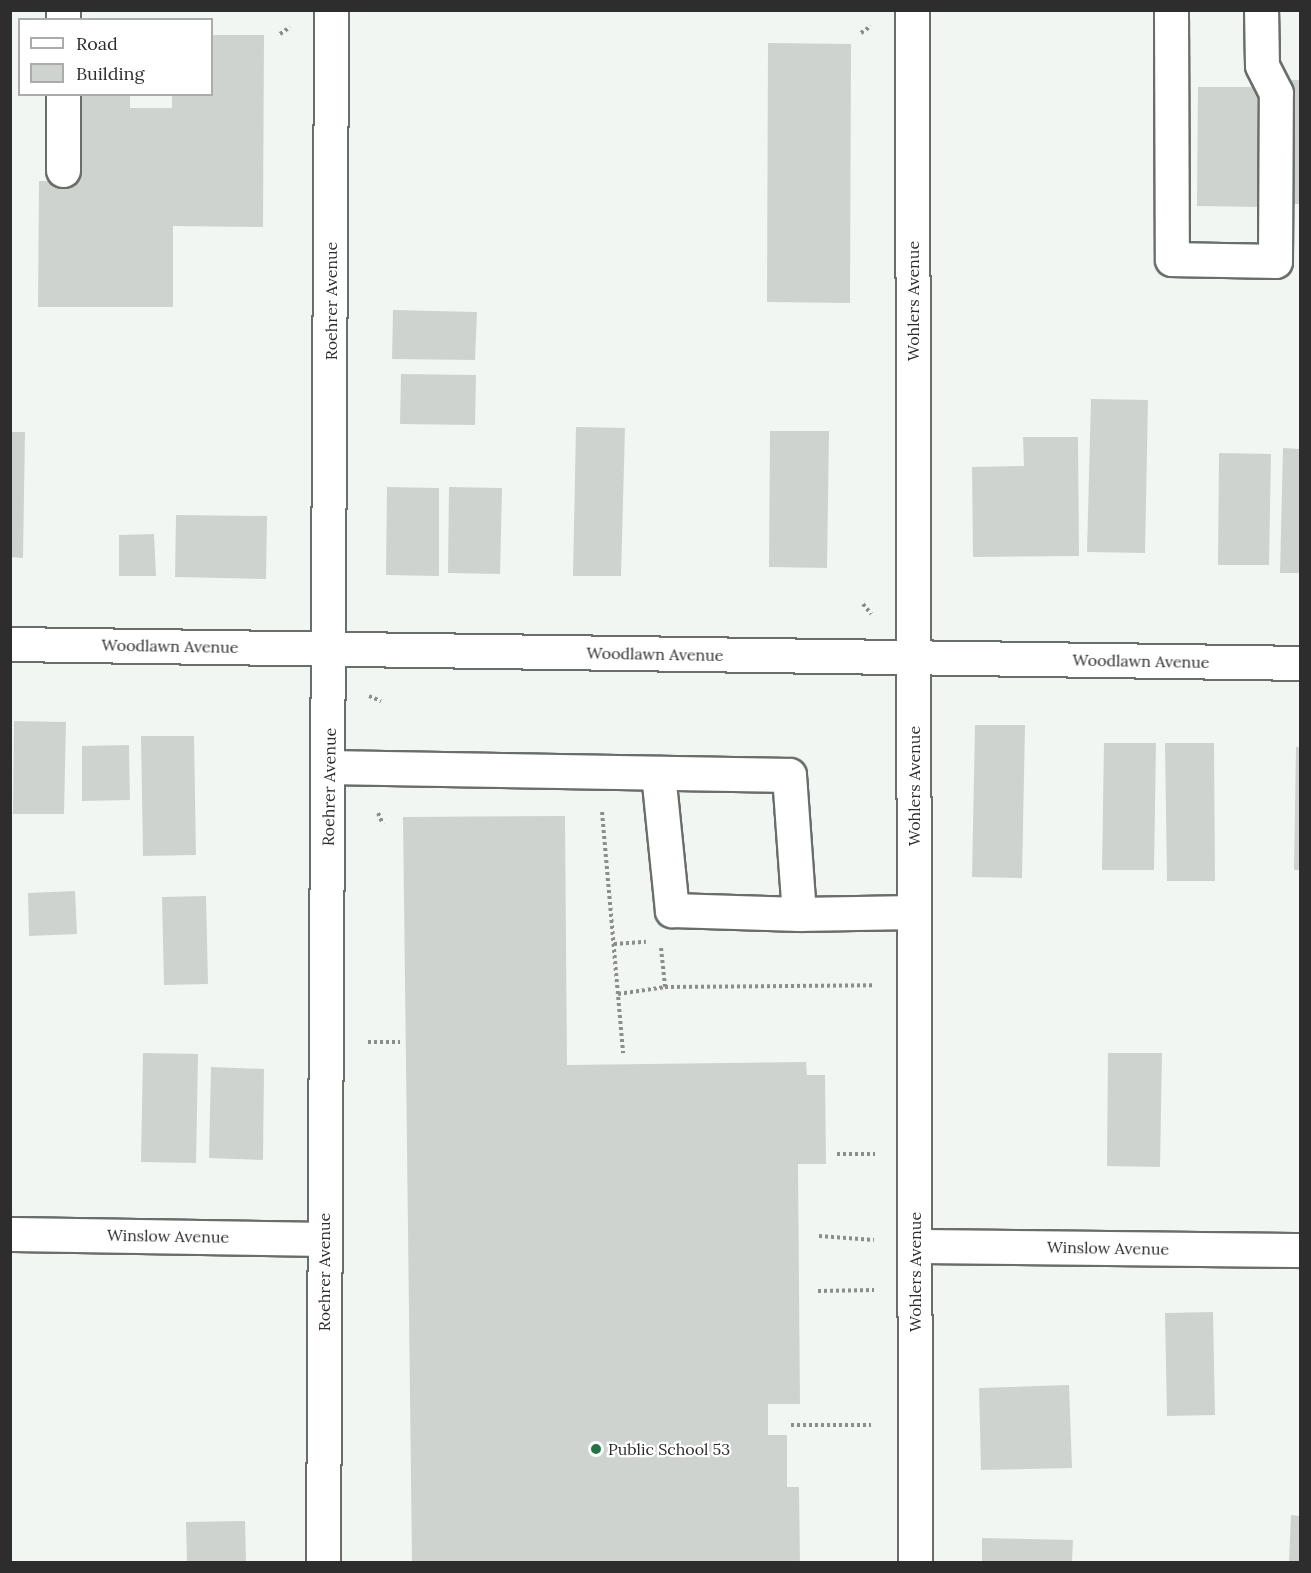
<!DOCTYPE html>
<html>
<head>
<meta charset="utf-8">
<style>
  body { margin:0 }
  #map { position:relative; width:1311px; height:1573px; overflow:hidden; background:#f2f6f3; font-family:Lora,serif }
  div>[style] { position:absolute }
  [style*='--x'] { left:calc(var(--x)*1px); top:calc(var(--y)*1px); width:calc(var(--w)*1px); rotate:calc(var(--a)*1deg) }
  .building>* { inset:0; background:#cfd3d0 }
  .path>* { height:4px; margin-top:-2px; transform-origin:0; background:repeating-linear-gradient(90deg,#8b8e8c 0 3px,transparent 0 6px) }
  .roads { filter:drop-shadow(2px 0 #6a6e6b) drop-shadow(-2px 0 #6a6e6b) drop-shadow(0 2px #6a6e6b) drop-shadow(0 -2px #6a6e6b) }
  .minor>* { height:33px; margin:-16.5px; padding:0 16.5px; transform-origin:16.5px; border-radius:16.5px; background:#fff }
  .dots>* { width:16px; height:16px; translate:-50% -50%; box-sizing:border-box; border:3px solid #fff; border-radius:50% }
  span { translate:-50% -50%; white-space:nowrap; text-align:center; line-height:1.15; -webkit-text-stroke:4.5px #fff; paint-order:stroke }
  .street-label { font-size:16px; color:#2c2d2c }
  .poi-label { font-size:16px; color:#2c2d2c }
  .left { translate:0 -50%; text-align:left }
  .frame { position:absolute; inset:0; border:12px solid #2c2d2c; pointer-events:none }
  .legend { position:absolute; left:18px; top:18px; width:195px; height:78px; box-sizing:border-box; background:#fff; border:2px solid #ababab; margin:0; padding:8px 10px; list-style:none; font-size:18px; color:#2c2d2c }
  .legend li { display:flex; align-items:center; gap:12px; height:30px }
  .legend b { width:30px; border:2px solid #ababab }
</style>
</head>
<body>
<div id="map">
  <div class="building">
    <i style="clip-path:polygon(212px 35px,264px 35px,263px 227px,173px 226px,173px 307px,38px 307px,39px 181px,77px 181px,78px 94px,130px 94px,130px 108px,172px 108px,172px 94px,212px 94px)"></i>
    <i style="clip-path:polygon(768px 43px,851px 44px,850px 303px,767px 302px)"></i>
    <i style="clip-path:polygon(1288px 80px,1300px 80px,1300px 204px,1289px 204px)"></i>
    <i style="clip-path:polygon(1198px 87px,1264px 87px,1262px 207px,1197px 206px)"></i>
    <i style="clip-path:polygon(393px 310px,477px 312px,475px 360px,392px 359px)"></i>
    <i style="clip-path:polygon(401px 374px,476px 375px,475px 425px,400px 424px)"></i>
    <i style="clip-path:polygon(1091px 399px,1148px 400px,1145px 553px,1087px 552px)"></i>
    <i style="clip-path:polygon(576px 427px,625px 428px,621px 576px,573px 576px)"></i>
    <i style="clip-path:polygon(770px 431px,829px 431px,827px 568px,769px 567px)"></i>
    <i style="clip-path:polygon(10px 432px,25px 432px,23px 558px,10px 557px)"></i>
    <i style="clip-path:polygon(1023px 437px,1078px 437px,1079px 556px,973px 557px,972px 467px,1024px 466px)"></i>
    <i style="clip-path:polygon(1283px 448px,1300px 449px,1300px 573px,1280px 573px)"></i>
    <i style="clip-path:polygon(1219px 453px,1271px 454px,1269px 565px,1218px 565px)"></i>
    <i style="clip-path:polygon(387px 487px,439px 488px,439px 576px,386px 575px)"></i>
    <i style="clip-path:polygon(449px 487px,502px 488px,500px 574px,448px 573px)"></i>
    <i style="clip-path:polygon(176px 515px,267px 516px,266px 579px,175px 577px)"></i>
    <i style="clip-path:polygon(154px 534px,156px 576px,119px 576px,119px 535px)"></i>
    <i style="clip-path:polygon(14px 721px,66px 722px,64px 814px,13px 814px)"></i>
    <i style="clip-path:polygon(975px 725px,1025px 725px,1022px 878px,972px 877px)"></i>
    <i style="clip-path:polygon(141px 736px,194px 736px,196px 855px,143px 856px)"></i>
    <i style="clip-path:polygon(1104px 743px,1156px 743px,1154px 870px,1102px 870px)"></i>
    <i style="clip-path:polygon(1165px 743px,1214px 743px,1215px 881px,1167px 881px)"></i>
    <i style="clip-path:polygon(129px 745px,130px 800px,82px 801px,82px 746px)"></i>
    <i style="clip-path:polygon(1296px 747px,1300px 747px,1300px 870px,1294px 870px)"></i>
    <i style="clip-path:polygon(565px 816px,567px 1065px,806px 1062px,807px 1075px,825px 1075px,826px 1164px,798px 1164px,800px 1404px,768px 1404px,768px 1435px,787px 1435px,787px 1487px,799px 1487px,800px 1562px,412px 1562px,403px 817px)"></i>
    <i style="clip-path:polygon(75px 891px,77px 934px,29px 936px,28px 893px)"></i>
    <i style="clip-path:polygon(206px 896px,208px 984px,164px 985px,162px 897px)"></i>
    <i style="clip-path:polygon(143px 1053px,198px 1054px,196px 1163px,141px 1162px)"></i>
    <i style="clip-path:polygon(1108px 1053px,1162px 1053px,1160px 1167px,1107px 1166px)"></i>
    <i style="clip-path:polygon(211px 1067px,264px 1069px,263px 1160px,209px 1158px)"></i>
    <i style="clip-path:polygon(1213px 1312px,1215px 1415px,1167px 1416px,1165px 1313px)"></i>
    <i style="clip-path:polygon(1069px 1385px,1072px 1468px,981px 1470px,979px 1388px)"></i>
    <i style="clip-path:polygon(1291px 1515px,1300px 1516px,1300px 1562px,1289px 1562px)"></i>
    <i style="clip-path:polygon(245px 1521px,246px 1562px,187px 1562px,186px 1522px)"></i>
    <i style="clip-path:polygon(982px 1538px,1073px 1540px,1072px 1562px,982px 1562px)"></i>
  </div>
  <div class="path">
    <i style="--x:861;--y:33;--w:12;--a:-35"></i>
    <i style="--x:280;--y:34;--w:12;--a:-35"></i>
    <i style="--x:863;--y:604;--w:13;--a:51"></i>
    <i style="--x:369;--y:696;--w:13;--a:23"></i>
    <i style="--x:602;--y:812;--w:242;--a:85"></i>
    <i style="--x:378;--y:813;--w:12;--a:66"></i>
    <i style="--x:614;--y:944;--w:32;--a:-4"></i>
    <i style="--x:661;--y:948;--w:39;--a:84"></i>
    <i style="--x:618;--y:994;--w:48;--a:-8.5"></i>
    <i style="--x:665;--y:987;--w:209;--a:-0.5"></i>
    <i style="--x:368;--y:1042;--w:32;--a:0"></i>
    <i style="--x:837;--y:1154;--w:38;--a:0"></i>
    <i style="--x:819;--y:1236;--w:55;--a:4.2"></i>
    <i style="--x:818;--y:1291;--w:56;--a:-1"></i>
    <i style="--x:791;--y:1425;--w:80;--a:0"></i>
  </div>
  <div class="roads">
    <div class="minor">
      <i style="--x:912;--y:10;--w:1552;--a:89.89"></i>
      <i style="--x:1171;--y:10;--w:249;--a:89.8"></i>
      <i style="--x:1172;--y:259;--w:103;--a:1.1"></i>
      <i style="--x:1275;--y:261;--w:168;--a:-89.7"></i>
      <i style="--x:1276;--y:93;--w:31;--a:-117"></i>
      <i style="--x:1262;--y:65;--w:55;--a:-91"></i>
      <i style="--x:63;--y:20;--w:10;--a:-90"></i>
      <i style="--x:63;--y:94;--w:76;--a:90"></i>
      <i style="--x:10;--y:644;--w:1290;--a:0.84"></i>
      <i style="--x:329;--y:767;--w:460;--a:1"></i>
      <i style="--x:789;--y:775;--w:139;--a:85.9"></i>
      <i style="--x:799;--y:914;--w:114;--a:-1"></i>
      <i style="--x:658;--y:773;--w:138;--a:84.2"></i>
      <i style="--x:672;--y:910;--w:127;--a:1.8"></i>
      <i style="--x:10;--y:1234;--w:315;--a:0.9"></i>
      <i style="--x:915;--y:1246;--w:385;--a:0.6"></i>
      <i style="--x:323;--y:1562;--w:1552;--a:-89.7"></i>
    </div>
  </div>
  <div class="dots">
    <i style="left:596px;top:1449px;background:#237343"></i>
  </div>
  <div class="street-label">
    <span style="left:331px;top:301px;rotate:-90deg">Roehrer Avenue</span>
    <span style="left:913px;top:301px;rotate:-90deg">Wohlers Avenue</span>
    <span style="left:170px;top:646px;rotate:1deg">Woodlawn Avenue</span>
    <span style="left:655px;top:654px;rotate:1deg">Woodlawn Avenue</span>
    <span style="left:1141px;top:661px;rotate:1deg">Woodlawn Avenue</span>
    <span style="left:914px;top:786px;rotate:-90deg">Wohlers Avenue</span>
    <span style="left:329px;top:787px;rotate:-89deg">Roehrer Avenue</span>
    <span style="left:168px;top:1236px;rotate:1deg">Winslow Avenue</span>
    <span style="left:1108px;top:1248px;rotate:1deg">Winslow Avenue</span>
    <span style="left:324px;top:1272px;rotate:-90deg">Roehrer Avenue</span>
    <span style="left:915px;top:1272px;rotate:-90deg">Wohlers Avenue</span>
  </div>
  <div class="poi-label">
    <span class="left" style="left:608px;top:1449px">Public School 53</span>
  </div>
  <div class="frame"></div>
  <ul class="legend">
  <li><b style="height:8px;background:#fff"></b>Road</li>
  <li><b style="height:16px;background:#cfd3d0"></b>Building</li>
  </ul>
</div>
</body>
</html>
